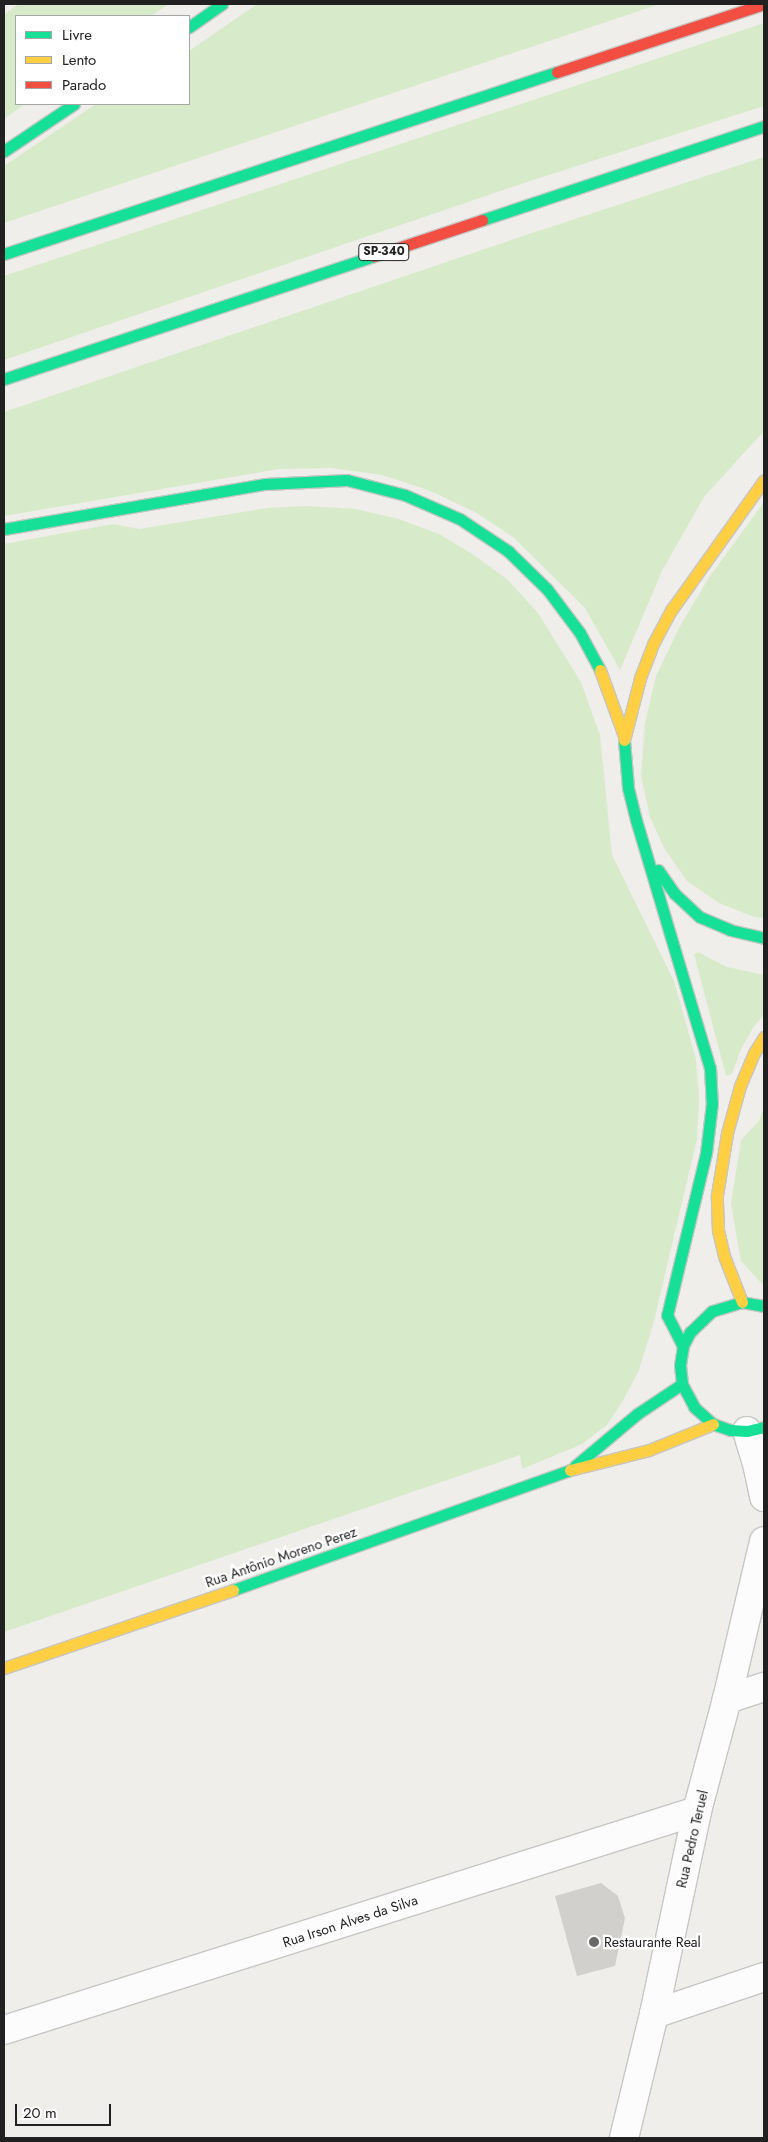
<!DOCTYPE html>
<html>
<head>
<meta charset="utf-8">
<style>
  body { margin:0 }
  #map { position:relative; width:768px; height:2142px; overflow:hidden; background:#efeeea; font-family:Jost,sans-serif }
  div>[style] { position:absolute }
  [style*='--x'] { left:calc(var(--x)*1px); top:calc(var(--y)*1px); width:calc(var(--w)*1px); rotate:calc(var(--a)*1deg) }
  .grass>* { inset:0; background:#d7ebca }
  .building>* { inset:0; background:#d2d0cd }
  .roads { filter:drop-shadow(1px 0 #c6c6c4) drop-shadow(-1px 0 #c6c6c4) drop-shadow(0 1px #c6c6c4) drop-shadow(0 -1px #c6c6c4) }
  .street>* { height:28px; margin:-14px; padding:0 14px; transform-origin:14px; border-radius:14px; background:#fdfcfc }
  .fast>* { height:11px; margin:-5.5px; padding:0 5.5px; transform-origin:5.5px; border-radius:5.5px; background:#16e098 }
  .slow>* { height:11px; margin:-5.5px; padding:0 5.5px; transform-origin:5.5px; border-radius:5.5px; background:#ffcf43 }
  .jam>* { height:11px; margin:-5.5px; padding:0 5.5px; transform-origin:5.5px; border-radius:5.5px; background:#f24e42 }
  .dots>* { width:14px; height:14px; translate:-50% -50%; box-sizing:border-box; border:2px solid #fff; border-radius:50% }
  span { translate:-50% -50%; white-space:nowrap; text-align:center; line-height:1.15; -webkit-text-stroke:4.5px #fff; paint-order:stroke }
  .shield-label span { padding:1px 4px; background:#fff; border:1px solid; border-radius:4px; -webkit-text-stroke-width:0 }
  .shield-label { font-size:12px; color:#212121; font-weight:700 }
  .street-label { font-size:14px; color:#212121 }
  .poi-label { font-size:14px; color:#212121 }
  .left { translate:0 -50%; text-align:left }
  .frame { position:absolute; inset:0; border:5px solid #212121; pointer-events:none }
  .legend { position:absolute; left:15px; top:15px; width:175px; height:90px; box-sizing:border-box; background:#fff; border:1px solid #a6a6a6; margin:0; padding:6px 9px; list-style:none; font-size:15px; color:#212121 }
  .legend li { display:flex; align-items:center; gap:10px; height:25px }
  .legend b { width:25px; border:1px solid #a6a6a6 }
  .scale { position:absolute; left:15px; top:2104px; width:96px; height:22px; box-sizing:border-box; border:2px solid #212121; border-top:0; padding-left:6px; font-size:15px; line-height:18px; white-space:nowrap; color:#212121; -webkit-text-stroke:4px #fff; paint-order:stroke }
</style>
</head>
<body>
<div id="map">
  <div class="grass">
    <i style="clip-path:polygon(18px 4px,169px 4px,151px 16px,16px 16px,16px 104px,25px 104px,4px 119px,4px 15px)"></i>
    <i style="clip-path:polygon(257px 4px,660px 4px,4px 223px,4px 166px,96px 104px,189px 104px,189px 51px)"></i>
    <i style="clip-path:polygon(764px 23px,764px 106px,530px 181px,4px 360px,4px 276px)"></i>
    <i style="clip-path:polygon(764px 157px,764px 431px,704px 497px,662px 571px,620px 670px,585px 608px,513px 537px,475px 512px,428px 490px,382px 475px,331px 468px,279px 469px,4px 516px,4px 412px,529px 234px)"></i>
    <i style="clip-path:polygon(764px 502px,764px 918px,754px 917px,719px 903px,687px 881px,664px 848px,650px 817px,641px 776px,645px 723px,656px 676px,680px 626px,708px 579px)"></i>
    <i style="clip-path:polygon(306px 506px,356px 509px,399px 519px,439px 534px,474px 555px,508px 580px,538px 613px,581px 682px,600px 735px,612px 855px,674px 981px,696px 1059px,699px 1098px,697px 1139px,654px 1321px,639px 1370px,624px 1399px,607px 1425px,582px 1444px,522px 1469px,520px 1455px,4px 1632px,4px 544px,113px 524px,139px 529px,266px 508px)"></i>
    <i style="clip-path:polygon(698px 952px,727px 967px,764px 975px,764px 1014px,753px 1028px,741px 1049px,732px 1074px,726px 1076px,694px 954px)"></i>
    <i style="clip-path:polygon(764px 1107px,764px 1286px,741px 1261px,731px 1204px,741px 1140px,759px 1121px)"></i>
  </div>
  <div class="building">
    <i style="clip-path:polygon(601px 1883px,618px 1896px,625px 1918px,615px 1966px,577px 1976px,555px 1896px)"></i>
  </div>
  <div class="roads">
    <div class="street">
      <i style="--x:747;--y:1431;--w:39;--a:73"></i>
      <i style="--x:758;--y:1468;--w:30;--a:78"></i>
      <i style="--x:727;--y:1699;--w:39;--a:-18"></i>
      <i style="--x:654;--y:2014;--w:116;--a:-18.6"></i>
      <i style="--x:4;--y:2030;--w:727;--a:-17.54"></i>
      <i style="--x:624;--y:2138;--w:128;--a:-76.4"></i>
      <i style="--x:654;--y:2014;--w:208;--a:-78"></i>
      <i style="--x:697;--y:1811;--w:116;--a:-75"></i>
      <i style="--x:727;--y:1699;--w:162;--a:-76.8"></i>
    </div>
    <div class="fast">
      <i style="--x:189;--y:27;--w:40;--a:-34.9"></i>
      <i style="--x:4;--y:151;--w:84;--a:-33.9"></i>
      <i style="--x:482;--y:220;--w:297;--a:-18.4"></i>
      <i style="--x:4;--y:254;--w:582;--a:-18.22"></i>
      <i style="--x:4;--y:379;--w:390;--a:-18.4"></i>
      <i style="--x:4;--y:529;--w:265;--a:-9.8"></i>
      <i style="--x:265;--y:484;--w:82;--a:-2.8"></i>
      <i style="--x:347;--y:480;--w:60;--a:14.5"></i>
      <i style="--x:405;--y:495;--w:60;--a:23.6"></i>
      <i style="--x:460;--y:519;--w:58;--a:33.7"></i>
      <i style="--x:508;--y:551;--w:54;--a:44.3"></i>
      <i style="--x:547;--y:589;--w:55;--a:53.1"></i>
      <i style="--x:580;--y:633;--w:42;--a:61.6"></i>
      <i style="--x:624;--y:740;--w:48;--a:85.2"></i>
      <i style="--x:628;--y:788;--w:33;--a:76"></i>
      <i style="--x:636;--y:820;--w:259;--a:73.4"></i>
      <i style="--x:710;--y:1068;--w:35;--a:87"></i>
      <i style="--x:712;--y:1103;--w:50;--a:96.8"></i>
      <i style="--x:706;--y:1153;--w:167;--a:103.5"></i>
      <i style="--x:667;--y:1315;--w:35;--a:63"></i>
      <i style="--x:658;--y:870;--w:29;--a:55"></i>
      <i style="--x:675;--y:894;--w:34;--a:43"></i>
      <i style="--x:700;--y:917;--w:33;--a:23"></i>
      <i style="--x:730;--y:930;--w:35;--a:13"></i>
      <i style="--x:764;--y:1306;--w:22;--a:-170"></i>
      <i style="--x:742;--y:1302;--w:31;--a:163"></i>
      <i style="--x:712;--y:1311;--w:30;--a:136"></i>
      <i style="--x:690;--y:1332;--w:16;--a:117"></i>
      <i style="--x:683;--y:1346;--w:19;--a:99"></i>
      <i style="--x:680;--y:1365;--w:19;--a:84"></i>
      <i style="--x:682;--y:1384;--w:26;--a:62"></i>
      <i style="--x:694;--y:1407;--w:25;--a:42"></i>
      <i style="--x:713;--y:1424;--w:18;--a:19"></i>
      <i style="--x:730;--y:1430;--w:17;--a:3"></i>
      <i style="--x:747;--y:1431;--w:17;--a:-13"></i>
      <i style="--x:575;--y:1466;--w:81;--a:-40"></i>
      <i style="--x:637;--y:1414;--w:54;--a:-33.7"></i>
      <i style="--x:233;--y:1590;--w:358;--a:-19.6"></i>
    </div>
    <div class="slow">
      <i style="--x:600;--y:670;--w:70;--a:70"></i>
      <i style="--x:624;--y:740;--w:64;--a:-75.5"></i>
      <i style="--x:640;--y:678;--w:36;--a:-69"></i>
      <i style="--x:653;--y:644;--w:40;--a:-62"></i>
      <i style="--x:672;--y:609;--w:158;--a:-54.5"></i>
      <i style="--x:742;--y:1302;--w:49;--a:-111.4"></i>
      <i style="--x:724;--y:1256;--w:26;--a:-103"></i>
      <i style="--x:718;--y:1231;--w:36;--a:-92"></i>
      <i style="--x:717;--y:1195;--w:63;--a:-80.8"></i>
      <i style="--x:727;--y:1133;--w:49;--a:-74.5"></i>
      <i style="--x:740;--y:1086;--w:36;--a:-67"></i>
      <i style="--x:754;--y:1053;--w:19;--a:-58"></i>
      <i style="--x:570;--y:1470;--w:81;--a:-14.2"></i>
      <i style="--x:649;--y:1450;--w:69;--a:-22.1"></i>
      <i style="--x:4;--y:1668;--w:242;--a:-18.8"></i>
    </div>
    <div class="jam">
      <i style="--x:557;--y:72;--w:218;--a:-18.2"></i>
      <i style="--x:374;--y:256;--w:114;--a:-18.4"></i>
    </div>
  </div>
  <div class="dots">
    <i style="left:594px;top:1942px;background:#696967"></i>
  </div>
  <div class="shield-label">
    <span style="left:384px;top:252px">SP-340</span>
  </div>
  <div class="street-label">
    <span style="left:281px;top:1557px;rotate:-19deg">Rua Antônio Moreno Perez</span>
    <span style="left:692px;top:1839px;rotate:-77deg">Rua Pedro Teruel</span>
    <span style="left:350px;top:1921px;rotate:-18deg">Rua Irson Alves da Silva</span>
  </div>
  <div class="poi-label">
    <span class="left" style="left:604px;top:1942px">Restaurante Real</span>
  </div>
  <div class="frame"></div>
  <ul class="legend">
  <li><b style="height:6px;background:#16e098"></b>Livre</li>
  <li><b style="height:6px;background:#ffcf43"></b>Lento</li>
  <li><b style="height:6px;background:#f24e42"></b>Parado</li>
  </ul>
  <div class="scale">20 m</div>
</div>
</body>
</html>
